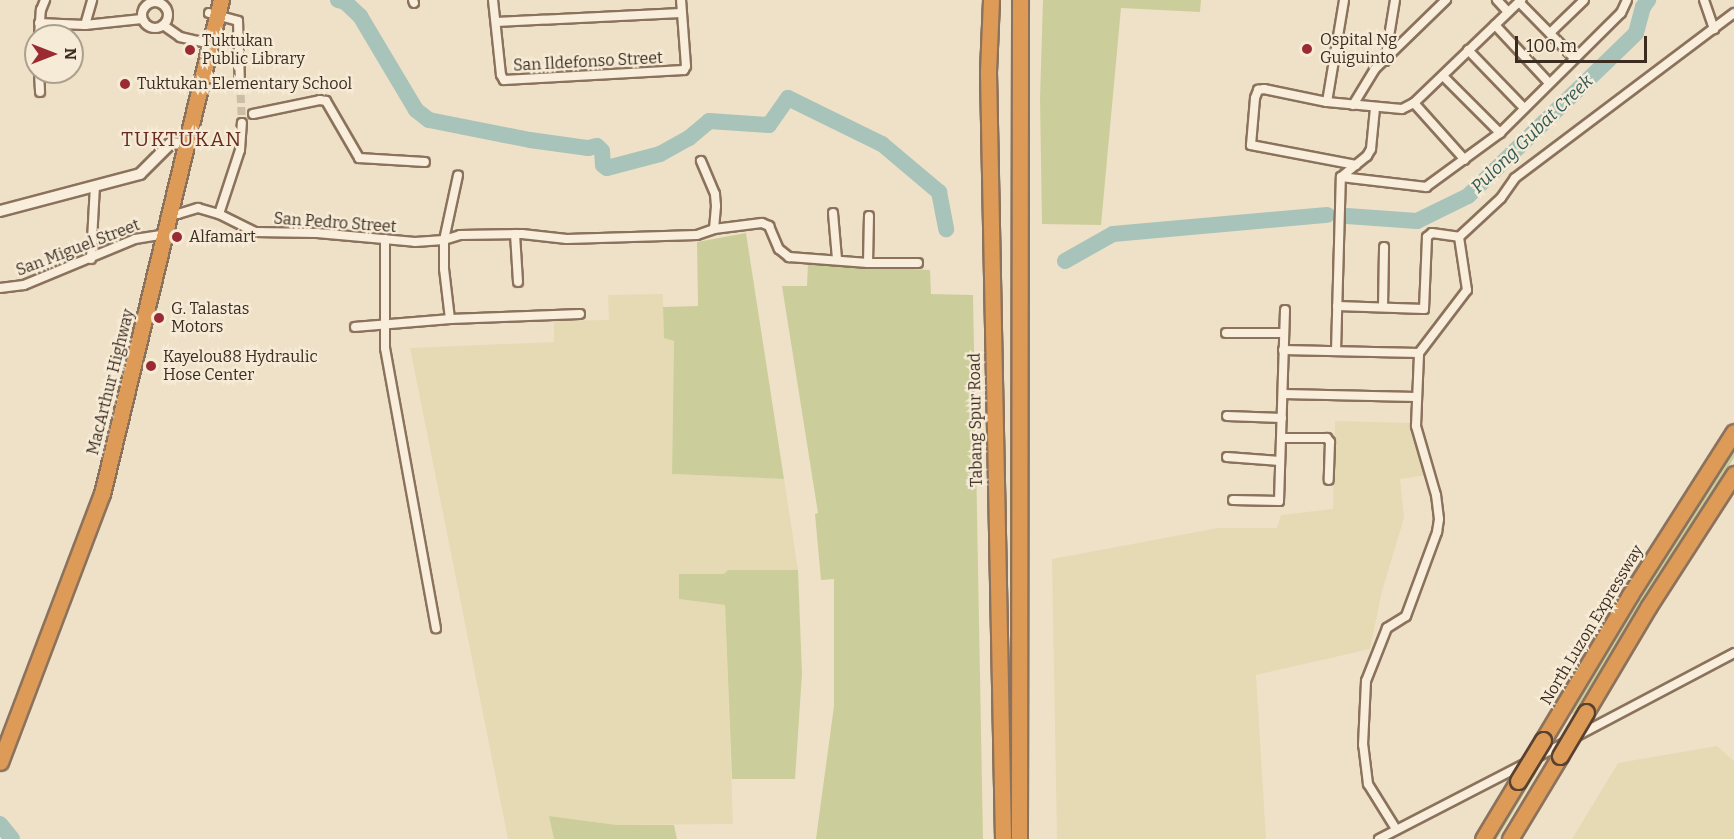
<!DOCTYPE html>
<html>
<head>
<meta charset="utf-8">
<style>
  body { margin:0 }
  #map { position:relative; width:1734px; height:839px; overflow:hidden; background:#efe1c7; font-family:Bitter,serif }
  div>[style] { position:absolute }
  [style*='--x'] { left:calc(var(--x)*1px); top:calc(var(--y)*1px); width:calc(var(--w)*1px); rotate:calc(var(--a)*1deg) }
  .farmland>* { inset:0; background:#e5dab4 }
  .green>* { inset:0; background:#cbce9a }
  .river>* { height:16px; margin:-8px; padding:0 8px; transform-origin:8px; border-radius:8px; background:#a8c3b9 }
  .street-tunnel>* { height:8px; margin-top:-4px; transform-origin:0; background:repeating-linear-gradient(90deg,#cbbda6 0 8px,transparent 0 12px) }
  .roads { filter:drop-shadow(2px 0 #8b725c) drop-shadow(-2px 0 #8b725c) drop-shadow(0 2px #8b725c) drop-shadow(0 -2px #8b725c) }
  .street>* { height:8px; margin:-4px; padding:0 4px; transform-origin:4px; border-radius:4px; background:#f9eedb }
  .street>.ring { margin:-4px; padding:0; box-sizing:content-box; background:none; border:8px solid #f9eedb; border-radius:50% }
  .secondary>* { height:10px; margin:-5px; padding:0 5px; transform-origin:5px; border-radius:5px; background:#f9eedb }
  .highway>* { height:15px; margin:-7.5px; padding:0 7.5px; transform-origin:7.5px; border-radius:7.5px; background:#de9b58 }
  .bridges { filter:drop-shadow(2px 0 #594130) drop-shadow(-2px 0 #594130) drop-shadow(0 2px #594130) drop-shadow(0 -2px #594130) }
  .highway-bridge>* { height:15px; margin:-7.5px; padding:0 7.5px; transform-origin:7.5px; border-radius:7.5px; background:#de9b58 }
  .dots>* { width:16px; height:16px; translate:-50% -50%; box-sizing:border-box; border:3px solid #f6ebd7; border-radius:50% }
  span { translate:-50% -50%; white-space:nowrap; text-align:center; line-height:1.15; -webkit-text-stroke:4.5px #f6ebd7; paint-order:stroke }
  .poi-label { font-size:16px; color:#3b2c20 }
  .left { translate:0 -50%; text-align:left }
  .street-label { font-size:16px; color:#3b2c20 }
  .water-label { font-size:18px; color:#2f5b56; font-style:italic }
  .quarter-label { font-size:20px; color:#692a1f; letter-spacing:1.5px }
  .north { position:absolute; left:24px; top:24px; width:60px; height:60px; box-sizing:border-box; background:#f6ebd7; border:2px solid #ab9f8e; border-radius:50%; rotate:90deg; font-size:16px; font-weight:700; line-height:24px; text-align:center; color:#3b2c20 }
  .north::after { content:''; display:block; margin:auto; width:21px; height:27px; background:#9b2b32; clip-path:polygon(50% 0,100% 100%,50% 72%,0 100%) }
  .scale { position:absolute; left:1515px; top:36px; width:132px; height:27px; box-sizing:border-box; border:3px solid #3b2c20; border-top:0; padding-left:8px; font-size:18px; line-height:21px; white-space:nowrap; color:#3b2c20; -webkit-text-stroke:4px #f6ebd7; paint-order:stroke }
</style>
</head>
<body>
<div id="map">
  <div class="farmland">
    <i style="clip-path:polygon(663px 294px,664px 337px,674px 340px,672px 474px,784px 479px,798px 570px,728px 570px,724px 574px,679px 575px,680px 599px,725px 605px,733px 824px,617px 825px,550px 816px,554px 839px,508px 839px,410px 348px,554px 342px,554px 321px,609px 320px,608px 295px)"></i>
    <i style="clip-path:polygon(1335px 421px,1413px 423px,1427px 475px,1400px 479px,1404px 518px,1382px 591px,1370px 649px,1256px 675px,1266px 839px,1057px 839px,1052px 559px,1218px 528px,1277px 528px,1281px 515px,1333px 509px)"></i>
    <i style="clip-path:polygon(1717px 746px,1734px 761px,1734px 839px,1572px 839px,1618px 763px)"></i>
  </div>
  <div class="green">
    <i style="clip-path:polygon(1043px 0,1201px 0,1200px 12px,1121px 8px,1101px 225px,1042px 224px,1040px 99px)"></i>
    <i style="clip-path:polygon(746px 233px,784px 479px,672px 474px,674px 341px,664px 338px,663px 307px,698px 306px,697px 242px)"></i>
    <i style="clip-path:polygon(808px 263px,930px 270px,931px 294px,973px 295px,983px 839px,816px 839px,834px 706px,834px 579px,821px 580px,815px 514px,818px 513px,782px 286px,807px 286px)"></i>
    <i style="clip-path:polygon(1734px 445px,1734px 458px,1574px 713px,1562px 719px)"></i>
    <i style="clip-path:polygon(728px 570px,798px 570px,802px 674px,795px 779px,732px 779px,725px 605px,679px 599px,679px 574px,724px 574px)"></i>
    <i style="clip-path:polygon(1537px 772px,1497px 839px,1490px 839px,1526px 777px)"></i>
    <i style="clip-path:polygon(549px 816px,617px 825px,674px 825px,677px 839px,554px 839px)"></i>
  </div>
  <div class="river">
    <i style="--x:338;--y:0;--w:7;--a:16"></i>
    <i style="--x:345;--y:2;--w:21;--a:43"></i>
    <i style="--x:360;--y:16;--w:109;--a:59.2"></i>
    <i style="--x:416;--y:110;--w:16;--a:38"></i>
    <i style="--x:429;--y:120;--w:103;--a:11.2"></i>
    <i style="--x:530;--y:140;--w:59;--a:7.9"></i>
    <i style="--x:588;--y:148;--w:9;--a:-13"></i>
    <i style="--x:597;--y:146;--w:7;--a:45"></i>
    <i style="--x:602;--y:151;--w:14;--a:86"></i>
    <i style="--x:603;--y:165;--w:5;--a:37"></i>
    <i style="--x:607;--y:168;--w:55;--a:-14.8"></i>
    <i style="--x:660;--y:154;--w:33;--a:-29"></i>
    <i style="--x:689;--y:138;--w:26;--a:-40"></i>
    <i style="--x:709;--y:121;--w:60;--a:3.8"></i>
    <i style="--x:769;--y:125;--w:33;--a:-55"></i>
    <i style="--x:788;--y:98;--w:105;--a:26.1"></i>
    <i style="--x:882;--y:144;--w:75;--a:40.1"></i>
    <i style="--x:939;--y:192;--w:38;--a:79"></i>
    <i style="--x:1347;--y:216;--w:70;--a:4.1"></i>
    <i style="--x:1417;--y:221;--w:57;--a:-26.1"></i>
    <i style="--x:1468;--y:196;--w:234;--a:-44.1"></i>
    <i style="--x:1636;--y:33;--w:27;--a:-75"></i>
    <i style="--x:1643;--y:7;--w:9;--a:-54"></i>
    <i style="--x:1065;--y:261;--w:55;--a:-29.4"></i>
    <i style="--x:1113;--y:234;--w:215;--a:-5.1"></i>
    <i style="--x:0;--y:824;--w:19;--a:51"></i>
  </div>
  <div class="street-tunnel">
    <i style="--x:240;--y:83;--w:40;--a:87.1"></i>
  </div>
  <div class="roads">
    <div class="street">
      <i style="--x:413;--y:0;--w:3;--a:72"></i>
      <i style="--x:493;--y:0;--w:75;--a:83.9"></i>
      <i style="--x:501;--y:75;--w:6;--a:59"></i>
      <i style="--x:504;--y:80;--w:180;--a:-3.2"></i>
      <i style="--x:684;--y:70;--w:4;--a:-63"></i>
      <i style="--x:686;--y:66;--w:66;--a:-94.3"></i>
      <i style="--x:1497;--y:0;--w:16;--a:47"></i>
      <i style="--x:1704;--y:0;--w:31;--a:71"></i>
      <i class="ring" style="left:142px;top:2px;width:18px;height:18px"></i>
      <i style="--x:1519;--y:2;--w:78;--a:45.5"></i>
      <i style="--x:209;--y:13;--w:30;--a:15"></i>
      <i style="--x:238;--y:21;--w:62;--a:88.2"></i>
      <i style="--x:496;--y:22;--w:185;--a:-2.8"></i>
      <i style="--x:39;--y:23;--w:46;--a:2.5"></i>
      <i style="--x:85;--y:25;--w:57;--a:-6"></i>
      <i style="--x:85;--y:25;--w:26;--a:-74"></i>
      <i style="--x:163;--y:25;--w:21;--a:35"></i>
      <i style="--x:180;--y:37;--w:31;--a:13"></i>
      <i style="--x:1495;--y:25;--w:79;--a:47"></i>
      <i style="--x:1550;--y:33;--w:47;--a:-44.1"></i>
      <i style="--x:39;--y:36;--w:26;--a:-86"></i>
      <i style="--x:41;--y:10;--w:11;--a:-68"></i>
      <i style="--x:1468;--y:50;--w:81;--a:46"></i>
      <i style="--x:1385;--y:61;--w:62;--a:-80.7"></i>
      <i style="--x:39;--y:72;--w:20;--a:87"></i>
      <i style="--x:1443;--y:76;--w:81;--a:45"></i>
      <i style="--x:1327;--y:102;--w:103;--a:-80.5"></i>
      <i style="--x:1414;--y:103;--w:76;--a:48.2"></i>
      <i style="--x:1353;--y:105;--w:42;--a:-58.6"></i>
      <i style="--x:1375;--y:69;--w:99;--a:-44.2"></i>
      <i style="--x:253;--y:114;--w:68;--a:-11.8"></i>
      <i style="--x:320;--y:100;--w:6;--a:9"></i>
      <i style="--x:326;--y:101;--w:66;--a:59.9"></i>
      <i style="--x:359;--y:158;--w:66;--a:3.5"></i>
      <i style="--x:1356;--y:165;--w:107;--a:-169.2"></i>
      <i style="--x:1251;--y:145;--w:47;--a:-85.1"></i>
      <i style="--x:1255;--y:98;--w:9;--a:-69"></i>
      <i style="--x:1258;--y:90;--w:6;--a:-9"></i>
      <i style="--x:1264;--y:89;--w:64;--a:11.7"></i>
      <i style="--x:1327;--y:102;--w:75;--a:5.3"></i>
      <i style="--x:1402;--y:109;--w:13;--a:-27"></i>
      <i style="--x:1414;--y:103;--w:149;--a:-43.9"></i>
      <i style="--x:1341;--y:177;--w:86;--a:6.7"></i>
      <i style="--x:1426;--y:187;--w:92;--a:-36.1"></i>
      <i style="--x:1500;--y:133;--w:170;--a:-44.8"></i>
      <i style="--x:1621;--y:13;--w:14;--a:-65"></i>
      <i style="--x:168;--y:212;--w:10;--a:11"></i>
      <i style="--x:178;--y:214;--w:21;--a:-17"></i>
      <i style="--x:198;--y:208;--w:22;--a:16"></i>
      <i style="--x:219;--y:214;--w:40;--a:26.6"></i>
      <i style="--x:255;--y:232;--w:62;--a:0.9"></i>
      <i style="--x:317;--y:233;--w:98;--a:5.2"></i>
      <i style="--x:415;--y:242;--w:29;--a:-4"></i>
      <i style="--x:444;--y:240;--w:66;--a:-77.8"></i>
      <i style="--x:833;--y:213;--w:46;--a:85"></i>
      <i style="--x:219;--y:214;--w:67;--a:-71.8"></i>
      <i style="--x:240;--y:150;--w:27;--a:-86"></i>
      <i style="--x:714;--y:229;--w:48;--a:-7.1"></i>
      <i style="--x:762;--y:223;--w:8;--a:23"></i>
      <i style="--x:769;--y:226;--w:25;--a:67"></i>
      <i style="--x:779;--y:249;--w:13;--a:39"></i>
      <i style="--x:789;--y:257;--w:79;--a:4.3"></i>
      <i style="--x:868;--y:263;--w:50;--a:0"></i>
      <i style="--x:515;--y:234;--w:48;--a:86.4"></i>
      <i style="--x:385;--y:239;--w:109;--a:90"></i>
      <i style="--x:385;--y:348;--w:285;--a:79.7"></i>
      <i style="--x:91;--y:259;--w:73;--a:-86.9"></i>
      <i style="--x:868;--y:263;--w:47;--a:-88.8"></i>
      <i style="--x:0;--y:288;--w:24;--a:-7"></i>
      <i style="--x:24;--y:285;--w:120;--a:-22.5"></i>
      <i style="--x:135;--y:239;--w:31;--a:-9"></i>
      <i style="--x:1337;--y:306;--w:87;--a:2"></i>
      <i style="--x:1424;--y:309;--w:72;--a:-87.6"></i>
      <i style="--x:1427;--y:237;--w:6;--a:-39"></i>
      <i style="--x:1432;--y:233;--w:27;--a:8"></i>
      <i style="--x:1383;--y:307;--w:60;--a:-89"></i>
      <i style="--x:580;--y:314;--w:130;--a:177.8"></i>
      <i style="--x:450;--y:319;--w:50;--a:-96.8"></i>
      <i style="--x:444;--y:269;--w:29;--a:-90"></i>
      <i style="--x:444;--y:240;--w:17;--a:-17"></i>
      <i style="--x:460;--y:235;--w:62;--a:-0.9"></i>
      <i style="--x:522;--y:234;--w:45;--a:6.3"></i>
      <i style="--x:567;--y:239;--w:130;--a:-1.8"></i>
      <i style="--x:697;--y:235;--w:18;--a:-19"></i>
      <i style="--x:714;--y:229;--w:23;--a:-85"></i>
      <i style="--x:716;--y:206;--w:12;--a:-95"></i>
      <i style="--x:715;--y:194;--w:36;--a:-113"></i>
      <i style="--x:355;--y:327;--w:95;--a:-4.8"></i>
      <i style="--x:1226;--y:333;--w:58;--a:0"></i>
      <i style="--x:1283;--y:350;--w:136;--a:1.3"></i>
      <i style="--x:1336;--y:351;--w:174;--a:-88.4"></i>
      <i style="--x:1341;--y:177;--w:33;--a:-39"></i>
      <i style="--x:1367;--y:156;--w:8;--a:-60"></i>
      <i style="--x:1371;--y:149;--w:41;--a:-84.4"></i>
      <i style="--x:1283;--y:394;--w:133;--a:1.3"></i>
      <i style="--x:1227;--y:416;--w:55;--a:2.1"></i>
      <i style="--x:1281;--y:438;--w:46;--a:0"></i>
      <i style="--x:1327;--y:438;--w:5;--a:53"></i>
      <i style="--x:1330;--y:442;--w:38;--a:92"></i>
      <i style="--x:1227;--y:457;--w:53;--a:4.3"></i>
      <i style="--x:1233;--y:500;--w:46;--a:1.2"></i>
      <i style="--x:1279;--y:501;--w:191;--a:-88.2"></i>
      <i style="--x:1575;--y:737;--w:180;--a:-27.8"></i>
      <i style="--x:1535;--y:758;--w:33;--a:-27"></i>
      <i style="--x:1396;--y:829;--w:53;--a:-121.9"></i>
      <i style="--x:1368;--y:784;--w:39;--a:-97"></i>
      <i style="--x:1363;--y:745;--w:64;--a:-87.3"></i>
      <i style="--x:1366;--y:681;--w:57;--a:-68.4"></i>
      <i style="--x:1387;--y:628;--w:22;--a:-32"></i>
      <i style="--x:1406;--y:616;--w:90;--a:-69.7"></i>
      <i style="--x:1437;--y:532;--w:13;--a:-81"></i>
      <i style="--x:1439;--y:519;--w:24;--a:-97"></i>
      <i style="--x:1436;--y:495;--w:72;--a:-106.2"></i>
      <i style="--x:1416;--y:426;--w:73;--a:-87.6"></i>
      <i style="--x:1419;--y:353;--w:79;--a:-52.7"></i>
      <i style="--x:1467;--y:290;--w:54;--a:-98.6"></i>
      <i style="--x:1459;--y:237;--w:57;--a:-42.9"></i>
      <i style="--x:1501;--y:198;--w:24;--a:-55"></i>
      <i style="--x:1515;--y:178;--w:274;--a:-37"></i>
      <i style="--x:1379;--y:839;--w:163;--a:-27.3"></i>
    </div>
    <div class="secondary">
      <i style="--x:0;--y:211;--w:145;--a:-14.8"></i>
      <i style="--x:140;--y:174;--w:44;--a:-45"></i>
      <i style="--x:171;--y:143;--w:16;--a:4"></i>
    </div>
    <div class="highway">
      <i style="--x:991;--y:0;--w:72;--a:92.4"></i>
      <i style="--x:988;--y:72;--w:767;--a:88.88"></i>
      <i style="--x:1586;--y:712;--w:123;--a:-59.3"></i>
      <i style="--x:1649;--y:606;--w:157;--a:-57.2"></i>
      <i style="--x:1543;--y:740;--w:169;--a:-59"></i>
      <i style="--x:1630;--y:595;--w:193;--a:-57.5"></i>
      <i style="--x:0;--y:762;--w:287;--a:-69.2"></i>
      <i style="--x:102;--y:494;--w:508;--a:-76.46"></i>
      <i style="--x:1019;--y:839;--w:839;--a:-89.93"></i>
      <i style="--x:1483;--y:839;--w:68;--a:-58.9"></i>
      <i style="--x:1510;--y:839;--w:97;--a:-58.9"></i>
    </div>
  </div>
  <div class="bridges">
    <div class="highway-bridge">
      <i style="--x:1560;--y:756;--w:51;--a:-59.4"></i>
      <i style="--x:1518;--y:781;--w:48;--a:-58.6"></i>
    </div>
  </div>
  <div class="dots">
    <i style="left:1307px;top:49px;background:#9b2b32"></i>
    <i style="left:190px;top:50px;background:#9b2b32"></i>
    <i style="left:125px;top:84px;background:#9b2b32"></i>
    <i style="left:177px;top:237px;background:#9b2b32"></i>
    <i style="left:159px;top:318px;background:#9b2b32"></i>
    <i style="left:151px;top:366px;background:#9b2b32"></i>
  </div>
  <div class="poi-label">
    <span class="left" style="left:1320px;top:49px">Ospital Ng<br>Guiguinto</span>
    <span class="left" style="left:202px;top:50px">Tuktukan<br>Public Library</span>
    <span class="left" style="left:137px;top:84px">Tuktukan Elementary School</span>
    <span class="left" style="left:189px;top:237px">Alfamart</span>
    <span class="left" style="left:171px;top:318px">G. Talastas<br>Motors</span>
    <span class="left" style="left:163px;top:366px">Kayelou88 Hydraulic<br>Hose Center</span>
  </div>
  <div class="street-label">
    <span style="left:588px;top:62px;rotate:-3deg">San Ildefonso Street</span>
    <span style="left:335px;top:223px;rotate:4deg">San Pedro Street</span>
    <span style="left:78px;top:248px;rotate:-21deg">San Miguel Street</span>
    <span style="left:111px;top:382px;rotate:-76deg">MacArthur Highway</span>
    <span style="left:976px;top:420px;rotate:-91deg">Tabang Spur Road</span>
    <span style="left:1592px;top:625px;rotate:-59deg">North Luzon Expressway</span>
  </div>
  <div class="water-label">
    <span style="left:1532px;top:134px;rotate:-44deg">Pulong Gubat Creek</span>
  </div>
  <div class="quarter-label">
    <span style="left:182px;top:139px">TUKTUKAN</span>
  </div>
  <div class="north">N</div>
  <div class="scale">100 m</div>
</div>
</body>
</html>
